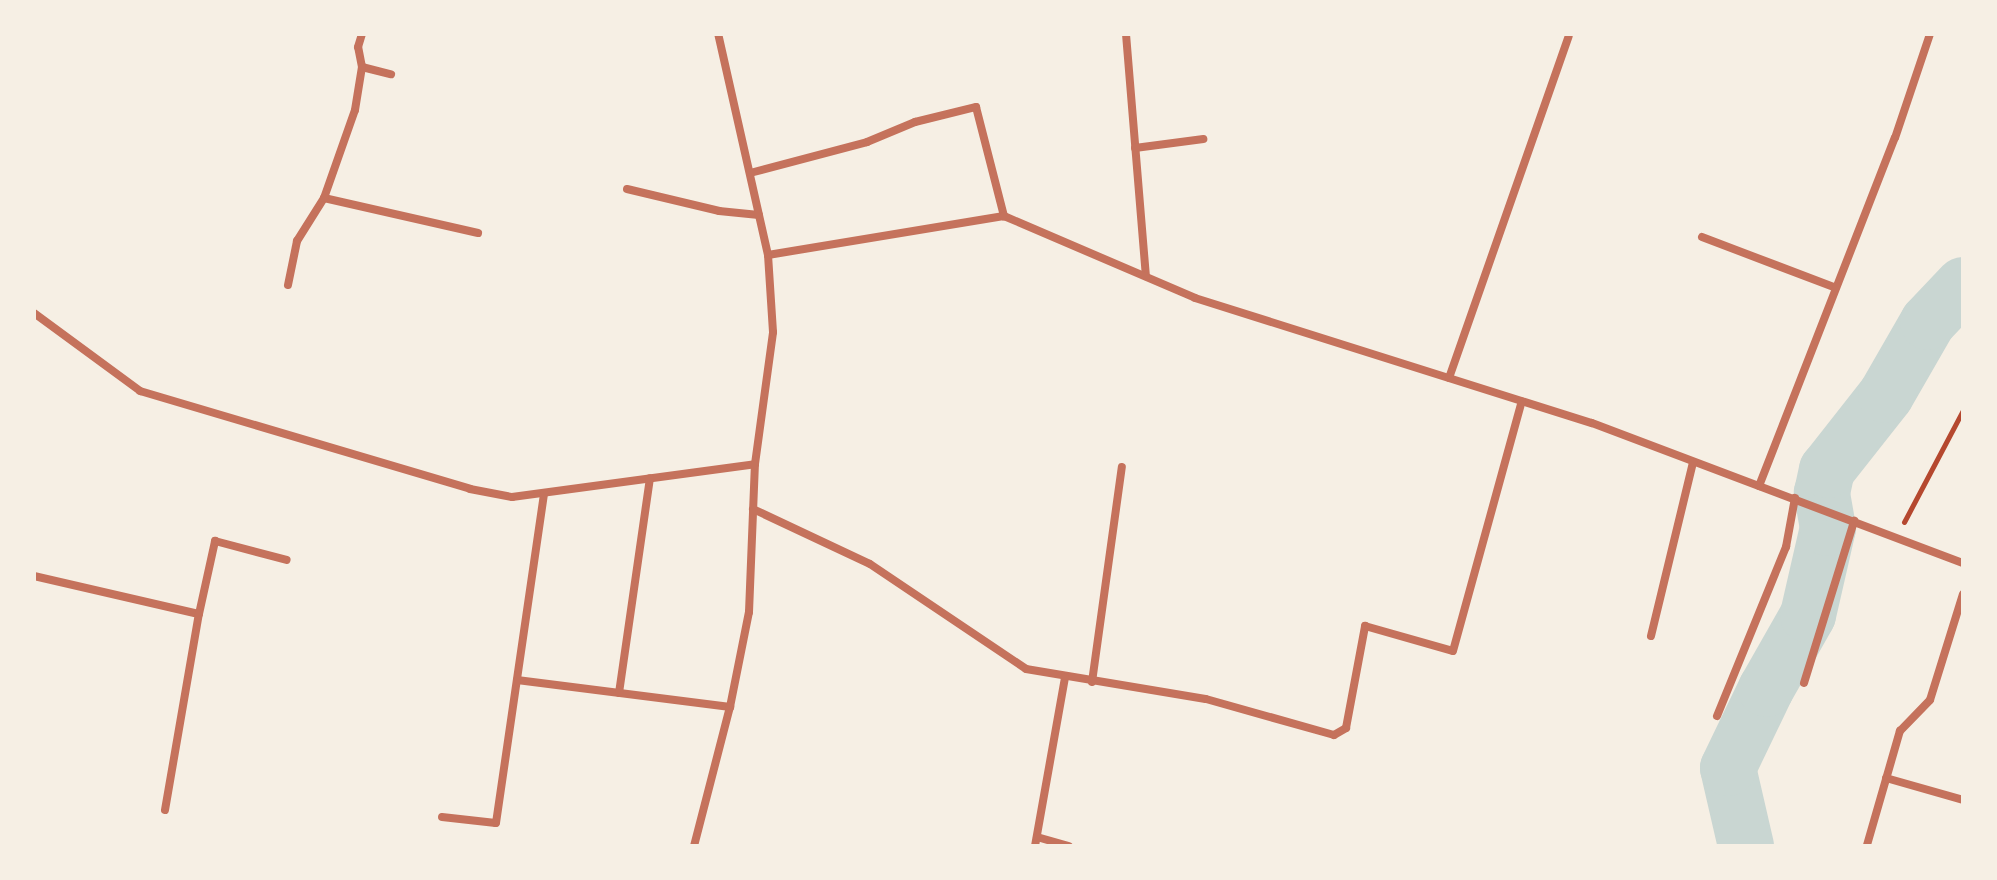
<!DOCTYPE html>
<html>
<head>
<meta charset="utf-8">
<style>
  body { margin:0 }
  #map { position:relative; width:1997px; height:880px; overflow:hidden; background:#f6efe4; font-family:Mulish,sans-serif }
  div>[style] { position:absolute }
  [style*='--x'] { left:calc(var(--x)*1px); top:calc(var(--y)*1px); width:calc(var(--w)*1px); rotate:calc(var(--a)*1deg) }
  .river>* { height:56px; margin:-28px; padding:0 28px; transform-origin:28px; border-radius:28px; background:#c9d6d2 }
  .path>* { height:5px; margin:-2.5px; padding:0 2.5px; transform-origin:2.5px; border-radius:2.5px; background:#b5482f }
  .minor>* { height:8px; margin:-4px; padding:0 4px; transform-origin:4px; border-radius:4px; background:#c5725c }
  span { translate:-50% -50%; white-space:nowrap; text-align:center; line-height:1.15; -webkit-text-stroke:8px #f6efe4; paint-order:stroke }
  .frame { position:absolute; inset:0; border:36px solid #f6efe4; pointer-events:none }
</style>
</head>
<body>
<div id="map">
  <div class="river">
    <i style="--x:1746;--y:846;--w:80;--a:-103"></i>
    <i style="--x:1728;--y:768;--w:88;--a:-64.3"></i>
    <i style="--x:1766;--y:689;--w:85;--a:-60.4"></i>
    <i style="--x:1808;--y:615;--w:89;--a:-77.1"></i>
    <i style="--x:1828;--y:528;--w:36;--a:-100"></i>
    <i style="--x:1822;--y:493;--w:24;--a:-78"></i>
    <i style="--x:1827;--y:470;--w:95;--a:-51.8"></i>
    <i style="--x:1886;--y:395;--w:84;--a:-60.1"></i>
    <i style="--x:1928;--y:322;--w:51;--a:-46.6"></i>
  </div>
  <div class="path">
    <i style="--x:1904;--y:522;--w:127;--a:-62.2"></i>
  </div>
  <div class="minor">
    <i style="--x:1126;--y:34;--w:243;--a:85.3"></i>
    <i style="--x:362;--y:67;--w:30;--a:14"></i>
    <i style="--x:1135;--y:148;--w:69;--a:-7.5"></i>
    <i style="--x:750;--y:173;--w:121;--a:-14.8"></i>
    <i style="--x:867;--y:142;--w:52;--a:-22.6"></i>
    <i style="--x:915;--y:122;--w:63;--a:-13.8"></i>
    <i style="--x:976;--y:107;--w:113;--a:75.6"></i>
    <i style="--x:627;--y:189;--w:95;--a:13.4"></i>
    <i style="--x:719;--y:211;--w:40;--a:5.7"></i>
    <i style="--x:324;--y:198;--w:158;--a:12.8"></i>
    <i style="--x:1702;--y:237;--w:143;--a:20.8"></i>
    <i style="--x:768;--y:255;--w:239;--a:-9.4"></i>
    <i style="--x:1004;--y:216;--w:208;--a:23.2"></i>
    <i style="--x:1195;--y:298;--w:416;--a:17.5"></i>
    <i style="--x:1592;--y:423;--w:397;--a:20.7"></i>
    <i style="--x:288;--y:285;--w:45;--a:-78.4"></i>
    <i style="--x:297;--y:241;--w:51;--a:-57.9"></i>
    <i style="--x:324;--y:198;--w:93;--a:-70.6"></i>
    <i style="--x:355;--y:110;--w:44;--a:-80.8"></i>
    <i style="--x:362;--y:67;--w:20;--a:-101"></i>
    <i style="--x:358;--y:47;--w:14;--a:-73"></i>
    <i style="--x:34;--y:313;--w:132;--a:36.3"></i>
    <i style="--x:140;--y:391;--w:344;--a:16.5"></i>
    <i style="--x:470;--y:489;--w:43;--a:10.8"></i>
    <i style="--x:512;--y:497;--w:245;--a:-7.7"></i>
    <i style="--x:1449;--y:378;--w:362;--a:-70.7"></i>
    <i style="--x:1759;--y:486;--w:374;--a:-68.7"></i>
    <i style="--x:1895;--y:138;--w:110;--a:-71.4"></i>
    <i style="--x:753;--y:509;--w:129;--a:25.2"></i>
    <i style="--x:870;--y:564;--w:188;--a:33.9"></i>
    <i style="--x:1026;--y:669;--w:182;--a:9.5"></i>
    <i style="--x:1206;--y:699;--w:133;--a:15.7"></i>
    <i style="--x:1334;--y:735;--w:14;--a:-30"></i>
    <i style="--x:1346;--y:728;--w:104;--a:-79.4"></i>
    <i style="--x:1365;--y:626;--w:91;--a:15.9"></i>
    <i style="--x:1453;--y:651;--w:259;--a:-74.6"></i>
    <i style="--x:34;--y:576;--w:169;--a:13"></i>
    <i style="--x:1651;--y:636;--w:179;--a:-76.4"></i>
    <i style="--x:517;--y:680;--w:215;--a:7.2"></i>
    <i style="--x:1092;--y:682;--w:217;--a:-82.1"></i>
    <i style="--x:1804;--y:683;--w:170;--a:-72.8"></i>
    <i style="--x:619;--y:693;--w:217;--a:-81.8"></i>
    <i style="--x:1717;--y:716;--w:183;--a:-67.8"></i>
    <i style="--x:1786;--y:547;--w:50;--a:-79.6"></i>
    <i style="--x:1886;--y:778;--w:80;--a:15.9"></i>
    <i style="--x:165;--y:810;--w:199;--a:-80.2"></i>
    <i style="--x:199;--y:614;--w:75;--a:-77.6"></i>
    <i style="--x:215;--y:541;--w:74;--a:14.8"></i>
    <i style="--x:442;--y:817;--w:54;--a:6.3"></i>
    <i style="--x:496;--y:823;--w:333;--a:-81.7"></i>
    <i style="--x:1037;--y:837;--w:33;--a:16"></i>
    <i style="--x:1867;--y:845;--w:119;--a:-73.9"></i>
    <i style="--x:1900;--y:731;--w:43;--a:-45.9"></i>
    <i style="--x:1930;--y:700;--w:111;--a:-72.7"></i>
    <i style="--x:694;--y:846;--w:144;--a:-75.5"></i>
    <i style="--x:730;--y:707;--w:97;--a:-78.7"></i>
    <i style="--x:749;--y:612;--w:148;--a:-87.7"></i>
    <i style="--x:755;--y:464;--w:133;--a:-82.2"></i>
    <i style="--x:773;--y:332;--w:77;--a:-93.7"></i>
    <i style="--x:768;--y:255;--w:227;--a:-102.7"></i>
    <i style="--x:1035;--y:846;--w:171;--a:-79.9"></i>
  </div>
  <div class="frame"></div>
</div>
</body>
</html>
